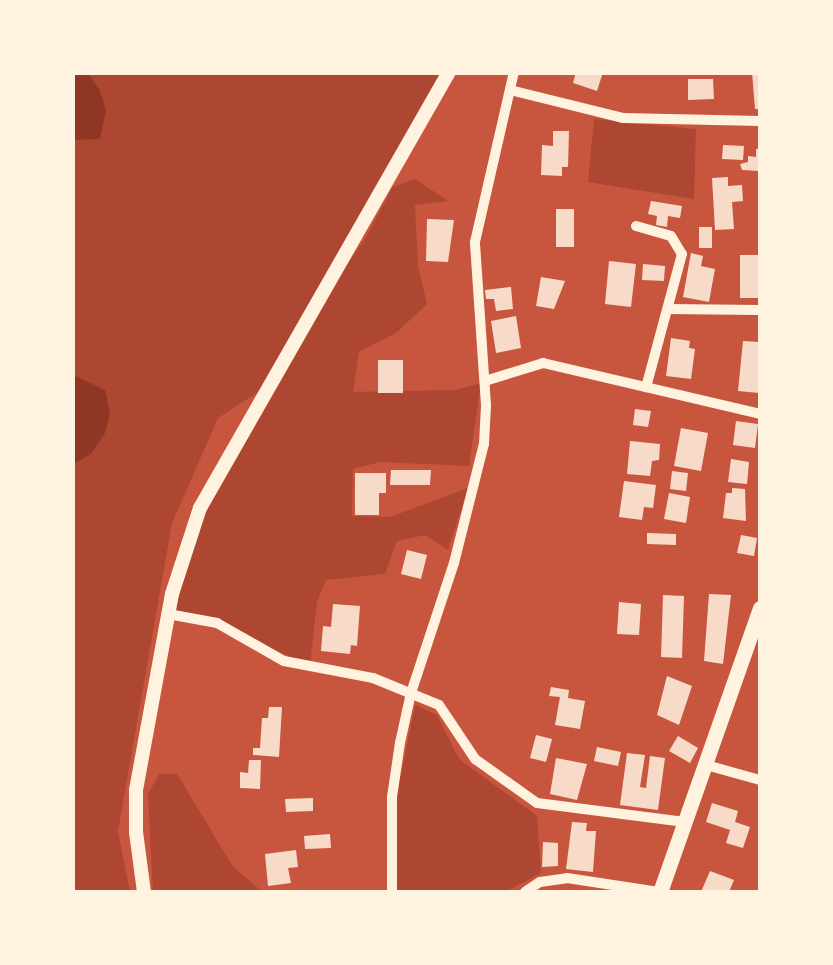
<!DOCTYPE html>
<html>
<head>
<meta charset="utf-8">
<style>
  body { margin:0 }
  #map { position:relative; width:833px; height:965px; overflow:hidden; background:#c8553d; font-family:"DM Sans",sans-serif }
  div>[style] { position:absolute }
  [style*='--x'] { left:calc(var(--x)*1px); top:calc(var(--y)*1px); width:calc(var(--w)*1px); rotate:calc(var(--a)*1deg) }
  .green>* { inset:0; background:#ae4732 }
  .water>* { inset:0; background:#8f3625 }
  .building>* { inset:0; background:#f7dbc8 }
  .minor>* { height:10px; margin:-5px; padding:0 5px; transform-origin:5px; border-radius:5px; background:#fff3e0 }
  .tertiary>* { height:14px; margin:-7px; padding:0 7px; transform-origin:7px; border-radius:7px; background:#fff3e0 }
  .secondary>* { height:15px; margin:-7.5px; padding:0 7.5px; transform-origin:7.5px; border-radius:7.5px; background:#fff3e0 }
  span { translate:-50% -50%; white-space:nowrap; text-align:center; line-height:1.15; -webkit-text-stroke:8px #fff3e0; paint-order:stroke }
  .frame { position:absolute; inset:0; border:75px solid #fff3e0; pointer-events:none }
</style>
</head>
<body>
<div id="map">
  <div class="green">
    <i style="clip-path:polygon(72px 73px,443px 73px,299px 332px,365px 239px,393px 187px,415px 179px,448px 201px,415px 205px,418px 266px,427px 304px,396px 333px,359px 352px,353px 392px,456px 390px,481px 383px,469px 466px,380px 462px,353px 469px,352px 516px,390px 517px,468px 488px,448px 550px,425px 535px,397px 541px,385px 574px,326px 580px,317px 602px,310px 666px,217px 623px,171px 612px,213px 490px,266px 387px,218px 418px,172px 523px,118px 831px,130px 892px,73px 892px)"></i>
    <i style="clip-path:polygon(594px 119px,696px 129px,694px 199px,588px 182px)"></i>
    <i style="clip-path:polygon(415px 705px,437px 715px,459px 759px,537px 816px,541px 873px,505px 892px,393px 892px,396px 799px)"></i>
    <i style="clip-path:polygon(159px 774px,177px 774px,233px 867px,263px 892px,153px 892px,148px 794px)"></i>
  </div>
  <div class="water">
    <i style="clip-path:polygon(72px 73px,88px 73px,100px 91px,106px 110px,100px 139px,73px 140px)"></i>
    <i style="clip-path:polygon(73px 375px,105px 390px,110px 413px,105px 433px,91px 454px,73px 464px)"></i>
  </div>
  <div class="building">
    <i style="clip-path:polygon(576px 72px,603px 72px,597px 91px,573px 83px)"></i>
    <i style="clip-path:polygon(752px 72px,760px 72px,760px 109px,755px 109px)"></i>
    <i style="clip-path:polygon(688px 79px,713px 79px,714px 99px,688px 100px)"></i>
    <i style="clip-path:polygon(553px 131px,569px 131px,568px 167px,562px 167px,562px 176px,541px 175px,542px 145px,553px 146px)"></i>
    <i style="clip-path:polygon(723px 145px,744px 146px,743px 160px,722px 159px)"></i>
    <i style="clip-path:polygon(756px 149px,760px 149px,760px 171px,742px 170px,740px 164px,748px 162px,748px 156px,756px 157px)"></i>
    <i style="clip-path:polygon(728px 177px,728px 186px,742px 185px,743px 201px,732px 202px,734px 229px,715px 230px,712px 178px)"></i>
    <i style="clip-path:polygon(651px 201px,682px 206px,680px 218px,668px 216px,667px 227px,656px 225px,657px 216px,648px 214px)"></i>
    <i style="clip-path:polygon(556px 209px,574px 209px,574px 247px,556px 247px)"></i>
    <i style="clip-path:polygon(427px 219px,454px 220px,448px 262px,426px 261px)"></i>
    <i style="clip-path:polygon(699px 227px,712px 227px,712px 248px,699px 248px)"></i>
    <i style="clip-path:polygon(691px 253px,703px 256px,701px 266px,715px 269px,709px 302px,683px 297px)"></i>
    <i style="clip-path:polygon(740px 255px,760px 255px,760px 298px,740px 298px)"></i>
    <i style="clip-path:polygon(609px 261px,636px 264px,631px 307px,605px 304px)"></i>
    <i style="clip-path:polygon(643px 264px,665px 266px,664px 281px,642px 280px)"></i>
    <i style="clip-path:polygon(541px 277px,565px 281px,554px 309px,536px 306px)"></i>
    <i style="clip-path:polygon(511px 287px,513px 309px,496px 311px,494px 299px,486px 299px,485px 290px)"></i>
    <i style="clip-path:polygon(516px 316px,521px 348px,496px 353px,491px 321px)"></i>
    <i style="clip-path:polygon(671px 338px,690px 341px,689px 348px,695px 349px,691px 379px,666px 376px)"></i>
    <i style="clip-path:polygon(743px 341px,760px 342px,759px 393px,738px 391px)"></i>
    <i style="clip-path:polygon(378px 360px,403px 360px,403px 393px,378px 393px)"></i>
    <i style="clip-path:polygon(635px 409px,651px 411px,648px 427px,633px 425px)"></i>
    <i style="clip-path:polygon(736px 421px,758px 424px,755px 448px,733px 445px)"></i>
    <i style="clip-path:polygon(681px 428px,708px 433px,701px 471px,674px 466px)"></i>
    <i style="clip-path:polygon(630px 441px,660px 444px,659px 460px,652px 461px,650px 476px,627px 474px)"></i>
    <i style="clip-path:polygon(731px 459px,749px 462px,747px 484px,728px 482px)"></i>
    <i style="clip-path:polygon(391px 470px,431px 470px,430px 485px,390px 485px)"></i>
    <i style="clip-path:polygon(672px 471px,688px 473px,686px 491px,670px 489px)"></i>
    <i style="clip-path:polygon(355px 473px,386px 473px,386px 493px,379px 493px,379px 515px,355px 515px)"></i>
    <i style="clip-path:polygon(624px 481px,656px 485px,653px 508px,644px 507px,642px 520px,619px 517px)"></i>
    <i style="clip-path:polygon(732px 488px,745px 489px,746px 521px,723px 518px,726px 493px,732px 493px)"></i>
    <i style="clip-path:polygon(669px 493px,690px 497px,686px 523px,664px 519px)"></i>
    <i style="clip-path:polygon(647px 533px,676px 534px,676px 545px,647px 544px)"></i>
    <i style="clip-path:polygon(741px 535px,757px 538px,754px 556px,737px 553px)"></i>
    <i style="clip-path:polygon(407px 550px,427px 555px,421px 579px,401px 574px)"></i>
    <i style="clip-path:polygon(709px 594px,731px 595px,723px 664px,704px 661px)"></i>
    <i style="clip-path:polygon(663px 595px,684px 596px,682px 658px,661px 657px)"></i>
    <i style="clip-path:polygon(619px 602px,641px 604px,639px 635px,617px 634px)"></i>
    <i style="clip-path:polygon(333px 604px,360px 606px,357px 646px,351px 645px,350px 654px,321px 651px,323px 626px,331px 627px)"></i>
    <i style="clip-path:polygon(667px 676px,692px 686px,679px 725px,657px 715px)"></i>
    <i style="clip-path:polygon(551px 687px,569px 690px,568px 698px,585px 701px,580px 729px,555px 725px,560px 697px,549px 696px)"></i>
    <i style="clip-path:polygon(269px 707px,282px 707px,279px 757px,253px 755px,253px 748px,260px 748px,262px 718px,268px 718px)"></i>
    <i style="clip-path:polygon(536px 735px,552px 739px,546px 762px,530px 758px)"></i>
    <i style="clip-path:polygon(678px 736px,698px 748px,690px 763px,669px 751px)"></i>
    <i style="clip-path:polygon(597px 747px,621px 752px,618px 766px,594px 761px)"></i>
    <i style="clip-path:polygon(627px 753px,645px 755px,640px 787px,646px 788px,650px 756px,665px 758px,658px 810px,620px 805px)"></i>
    <i style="clip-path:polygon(556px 758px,587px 764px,577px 800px,550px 794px)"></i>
    <i style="clip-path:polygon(249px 760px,261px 760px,260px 789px,240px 788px,240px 772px,248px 773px)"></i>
    <i style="clip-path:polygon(313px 798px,313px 811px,286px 812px,285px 799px)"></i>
    <i style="clip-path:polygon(712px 803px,738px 811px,735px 822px,750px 827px,743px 848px,726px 843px,730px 830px,706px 822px)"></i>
    <i style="clip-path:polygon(572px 822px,587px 823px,586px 831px,596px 831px,593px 872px,566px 869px)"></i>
    <i style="clip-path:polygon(330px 834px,331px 848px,305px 849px,304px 836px)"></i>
    <i style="clip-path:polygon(543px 842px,558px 843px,558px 866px,542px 867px)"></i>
    <i style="clip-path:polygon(296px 850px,298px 867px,288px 868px,291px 883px,268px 886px,265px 854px)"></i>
    <i style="clip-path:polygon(710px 871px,734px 880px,729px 892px,701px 892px)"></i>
  </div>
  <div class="minor">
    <i style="--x:510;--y:90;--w:116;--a:13.9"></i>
    <i style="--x:623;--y:118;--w:137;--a:1.3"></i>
    <i style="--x:636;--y:226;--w:36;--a:16"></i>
    <i style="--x:671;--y:236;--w:21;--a:59"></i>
    <i style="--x:682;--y:254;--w:138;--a:105.1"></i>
    <i style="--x:668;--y:309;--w:92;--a:0.6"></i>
    <i style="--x:485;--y:381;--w:61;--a:-17.2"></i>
    <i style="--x:543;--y:363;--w:223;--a:13.2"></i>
    <i style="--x:168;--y:614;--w:50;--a:10.4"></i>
    <i style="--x:217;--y:623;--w:77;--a:29.6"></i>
    <i style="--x:284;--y:661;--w:91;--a:10.8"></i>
    <i style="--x:373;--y:678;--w:71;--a:22.2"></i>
    <i style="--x:439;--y:705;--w:65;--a:56.3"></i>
    <i style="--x:475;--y:759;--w:76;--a:35.4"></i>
    <i style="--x:537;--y:803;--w:149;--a:7.3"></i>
    <i style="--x:706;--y:765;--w:56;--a:15.5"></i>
    <i style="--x:392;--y:892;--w:95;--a:-90"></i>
    <i style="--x:392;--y:797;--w:55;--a:-81.6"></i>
    <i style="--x:400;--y:743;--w:51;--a:-77.6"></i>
    <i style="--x:411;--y:693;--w:137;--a:-71.7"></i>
    <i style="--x:454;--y:563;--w:123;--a:-75.9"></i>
    <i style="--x:484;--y:444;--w:39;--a:-87"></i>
    <i style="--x:486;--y:405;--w:163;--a:-93.9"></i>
    <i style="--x:475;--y:242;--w:174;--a:-77.1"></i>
    <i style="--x:525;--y:892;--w:18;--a:-34"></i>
    <i style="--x:540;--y:882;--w:27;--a:-8"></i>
    <i style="--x:567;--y:878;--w:93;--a:8.7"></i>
  </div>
  <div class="tertiary">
    <i style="--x:144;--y:892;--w:61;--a:-97.6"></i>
    <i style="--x:136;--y:832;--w:42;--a:-90"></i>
    <i style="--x:136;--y:790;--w:199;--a:-79.6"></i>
    <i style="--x:172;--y:594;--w:90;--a:-72"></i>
    <i style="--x:200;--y:508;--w:502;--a:-60.27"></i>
  </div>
  <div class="secondary">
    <i style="--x:660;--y:892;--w:301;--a:-70.6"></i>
  </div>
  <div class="frame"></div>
</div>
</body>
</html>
